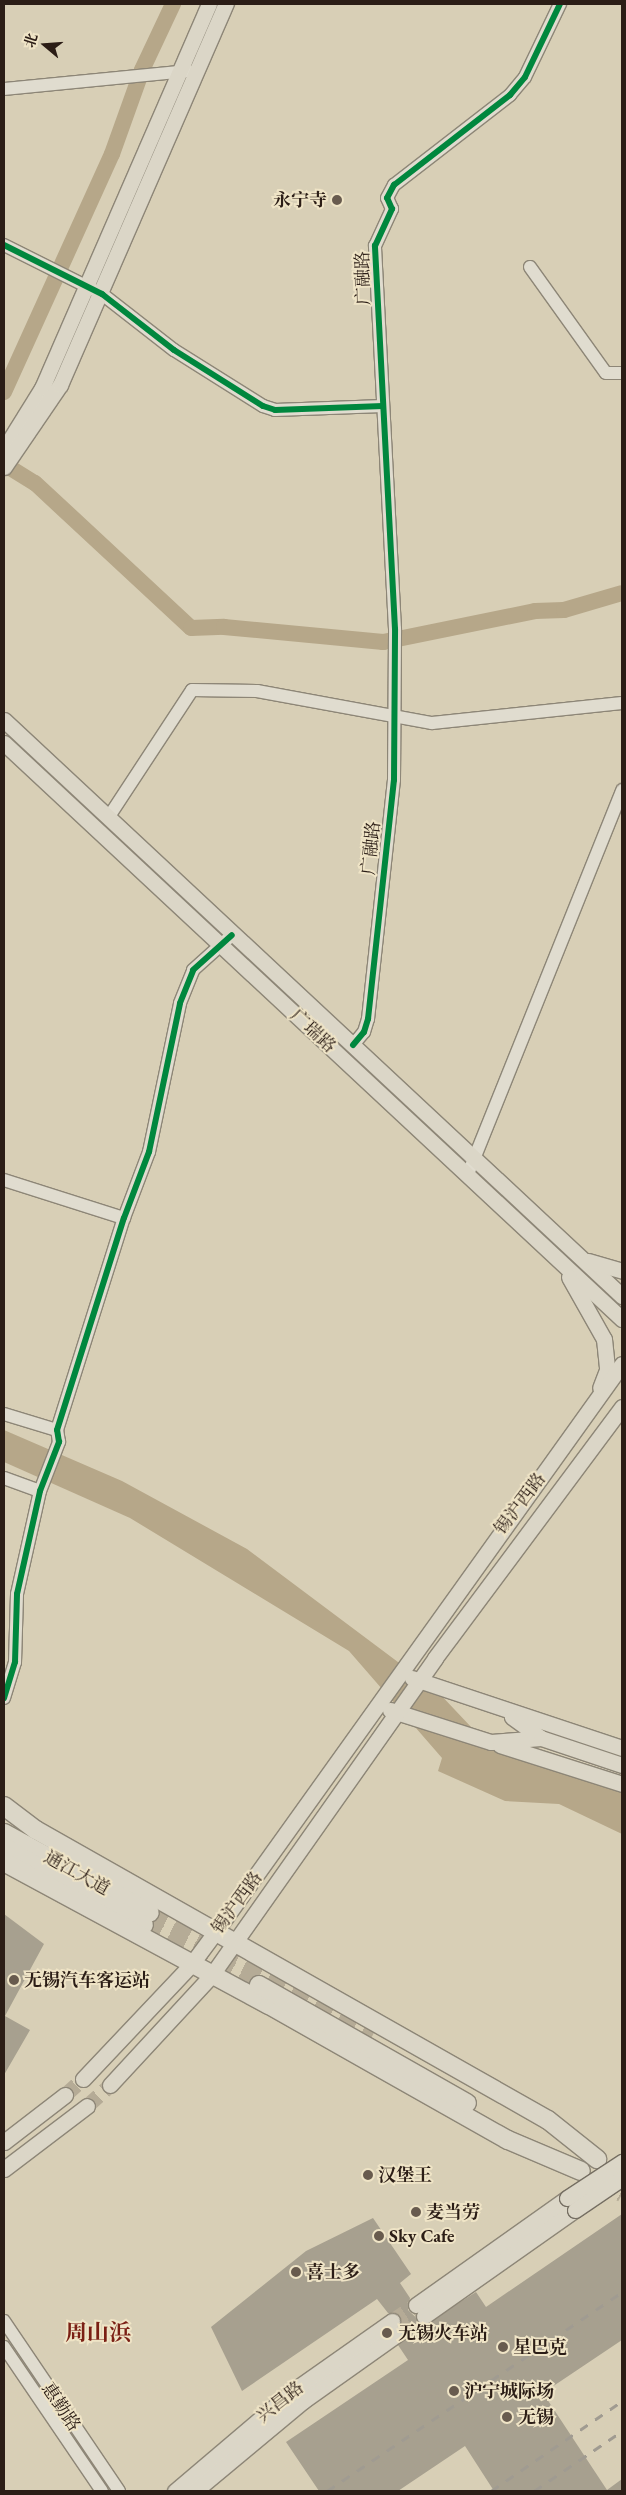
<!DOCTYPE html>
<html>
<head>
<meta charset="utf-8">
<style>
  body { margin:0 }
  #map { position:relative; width:626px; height:2495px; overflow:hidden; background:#d8cfb6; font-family:"EB Garamond","Noto Serif SC",serif }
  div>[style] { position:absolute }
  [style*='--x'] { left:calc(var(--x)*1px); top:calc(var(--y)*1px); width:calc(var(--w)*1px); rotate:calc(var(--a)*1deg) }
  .water>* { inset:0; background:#b6a789 }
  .river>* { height:16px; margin:-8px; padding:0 8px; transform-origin:8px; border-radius:8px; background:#b6a789 }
  .building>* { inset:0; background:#a7a08f }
  .major-tunnel>* { height:15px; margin-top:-7.5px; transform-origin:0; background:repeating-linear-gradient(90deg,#b5ab96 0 15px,transparent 0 23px) }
  .highway-tunnel>* { height:18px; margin-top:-9px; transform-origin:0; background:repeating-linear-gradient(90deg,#b5ab96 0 18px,transparent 0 27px) }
  .roads { filter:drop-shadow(1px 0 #8d8677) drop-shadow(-1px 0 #8d8677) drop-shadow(0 1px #8d8677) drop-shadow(0 -1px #8d8677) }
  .minor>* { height:12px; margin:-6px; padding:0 6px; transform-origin:6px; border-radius:6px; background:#e0dccf }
  .major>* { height:15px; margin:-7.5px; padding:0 7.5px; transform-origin:7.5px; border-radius:7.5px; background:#dbd6c7 }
  .highway>* { height:18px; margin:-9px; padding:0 9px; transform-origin:9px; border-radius:9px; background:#dbd6c7 }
  .rail>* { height:2.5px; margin-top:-1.25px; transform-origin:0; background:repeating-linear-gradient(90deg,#a09b91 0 9px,transparent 0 18px) }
  .bridges { filter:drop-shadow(1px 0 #756e62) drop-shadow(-1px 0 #756e62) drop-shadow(0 1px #756e62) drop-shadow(0 -1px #756e62) }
  .major-bridge>* { height:15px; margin:-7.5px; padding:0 7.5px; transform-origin:7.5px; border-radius:7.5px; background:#dbd6c7 }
  .cycleway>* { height:6px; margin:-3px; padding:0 3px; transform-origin:3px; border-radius:3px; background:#00873e }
  .dots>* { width:14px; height:14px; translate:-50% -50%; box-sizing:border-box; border:2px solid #efe4c6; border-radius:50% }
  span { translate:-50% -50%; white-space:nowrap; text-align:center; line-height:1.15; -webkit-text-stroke:4px #efe4c6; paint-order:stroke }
  .poi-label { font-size:18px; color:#2b1d16; font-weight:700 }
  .right { translate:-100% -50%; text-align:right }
  .left { translate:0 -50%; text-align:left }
  .street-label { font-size:18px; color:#2b1d16 }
  .district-label { font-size:22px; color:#7a1f14; font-weight:700 }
  .frame { position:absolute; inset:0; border:5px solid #2b1d16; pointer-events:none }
  .north { position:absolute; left:20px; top:20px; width:50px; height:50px; -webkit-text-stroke:4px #efe4c6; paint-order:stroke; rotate:288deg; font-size:14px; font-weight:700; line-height:20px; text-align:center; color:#2b1d16 }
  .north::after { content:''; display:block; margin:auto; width:18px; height:22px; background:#2b1d16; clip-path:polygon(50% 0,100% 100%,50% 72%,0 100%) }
</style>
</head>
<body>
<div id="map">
  <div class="water">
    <i style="clip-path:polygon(4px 1430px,122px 1481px,247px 1549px,438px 1692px,489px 1746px,622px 1793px,622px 1834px,559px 1804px,505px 1801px,438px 1771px,442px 1758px,349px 1651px,130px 1518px,4px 1462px)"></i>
  </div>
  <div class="river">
    <i style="--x:4;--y:392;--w:261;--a:-65.6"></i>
    <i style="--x:112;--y:154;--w:89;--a:-70.3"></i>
    <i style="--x:142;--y:70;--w:73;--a:-64.8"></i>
    <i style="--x:4;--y:464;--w:36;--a:32"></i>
    <i style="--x:35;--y:483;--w:213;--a:42.9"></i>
    <i style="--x:191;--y:628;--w:33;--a:-2"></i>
    <i style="--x:224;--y:627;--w:160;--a:5.4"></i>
    <i style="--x:383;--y:642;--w:155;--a:-11.5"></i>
    <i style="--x:535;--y:611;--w:29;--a:-2"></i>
    <i style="--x:564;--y:610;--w:60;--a:-16.3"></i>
  </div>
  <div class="building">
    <i style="clip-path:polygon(4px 1914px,44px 1944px,5px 2016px,30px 2030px,4px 2075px)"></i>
    <i style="clip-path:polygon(622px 2214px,622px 2340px,543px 2393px,607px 2490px,622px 2479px,622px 2491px,494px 2491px,465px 2446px,398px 2491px,319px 2491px,286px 2442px,408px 2360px,398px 2345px,408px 2333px,400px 2316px,388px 2313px,377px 2299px,242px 2391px,211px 2327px,306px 2251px,373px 2218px,411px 2274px,400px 2283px,410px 2298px,408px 2310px,424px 2325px,476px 2292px,486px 2307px)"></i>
  </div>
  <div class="major-tunnel">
    <i style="--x:65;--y:2095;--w:24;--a:-42"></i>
    <i style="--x:87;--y:2106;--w:31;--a:-42"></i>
    <i style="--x:600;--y:2182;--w:25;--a:29"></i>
    <i style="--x:392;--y:2321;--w:29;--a:-34"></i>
    <i style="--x:399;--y:2333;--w:30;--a:-34"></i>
  </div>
  <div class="highway-tunnel">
    <i style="--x:150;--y:1913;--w:254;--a:28.2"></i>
    <i style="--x:144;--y:1925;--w:130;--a:27.6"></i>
  </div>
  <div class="roads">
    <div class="minor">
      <i style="--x:4;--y:89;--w:185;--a:-5.6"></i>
      <i style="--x:4;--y:245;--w:110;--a:26.6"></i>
      <i style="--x:102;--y:294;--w:91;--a:37.9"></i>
      <i style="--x:174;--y:350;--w:105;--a:32.2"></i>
      <i style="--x:263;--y:406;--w:13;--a:18"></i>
      <i style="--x:275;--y:410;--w:108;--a:-2.1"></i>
      <i style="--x:530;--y:267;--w:130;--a:54.4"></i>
      <i style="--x:606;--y:373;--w:16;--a:0"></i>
      <i style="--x:108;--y:818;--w:153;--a:-56.7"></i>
      <i style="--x:192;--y:690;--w:65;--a:0.9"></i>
      <i style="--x:257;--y:691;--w:178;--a:10.4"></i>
      <i style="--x:432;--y:723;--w:191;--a:-6"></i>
      <i style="--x:353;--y:1045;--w:17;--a:-50"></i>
      <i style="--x:364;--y:1032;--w:14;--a:-73"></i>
      <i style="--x:368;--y:1019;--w:240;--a:-83.8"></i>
      <i style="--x:394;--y:780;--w:151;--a:-89.6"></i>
      <i style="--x:395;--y:629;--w:384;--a:-93"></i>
      <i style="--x:375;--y:246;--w:41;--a:-65.3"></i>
      <i style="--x:392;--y:209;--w:12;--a:-114"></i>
      <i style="--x:387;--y:198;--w:15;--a:-62"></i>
      <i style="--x:394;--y:185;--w:147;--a:-37.8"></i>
      <i style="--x:510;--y:95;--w:23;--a:-50"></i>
      <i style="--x:525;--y:77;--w:81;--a:-64.4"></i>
      <i style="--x:468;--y:1174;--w:414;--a:-68.1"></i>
      <i style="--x:4;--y:1180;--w:126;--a:17.6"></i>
      <i style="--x:4;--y:1414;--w:55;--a:16.8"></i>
      <i style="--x:4;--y:1478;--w:38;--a:20"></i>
      <i style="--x:4;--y:1698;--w:38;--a:-73"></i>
      <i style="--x:15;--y:1662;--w:68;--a:-88.3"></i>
      <i style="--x:17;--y:1594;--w:106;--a:-77.4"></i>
      <i style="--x:40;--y:1491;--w:53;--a:-68.8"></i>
      <i style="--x:59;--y:1442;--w:12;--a:-99"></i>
      <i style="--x:57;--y:1430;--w:222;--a:-72.5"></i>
      <i style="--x:124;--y:1218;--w:71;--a:-69.3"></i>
      <i style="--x:149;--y:1152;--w:152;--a:-78.2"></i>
      <i style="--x:180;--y:1003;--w:35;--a:-68"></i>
      <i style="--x:193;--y:970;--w:52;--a:-41.9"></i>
      <i style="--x:4;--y:2321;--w:205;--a:55.9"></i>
      <i style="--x:4;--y:2347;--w:174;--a:55.8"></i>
    </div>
    <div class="major">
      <i style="--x:4;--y:449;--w:72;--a:-58.1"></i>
      <i style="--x:42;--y:388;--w:419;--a:-66.5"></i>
      <i style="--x:4;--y:467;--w:99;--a:-55.7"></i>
      <i style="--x:60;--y:385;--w:416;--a:-66.5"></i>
      <i style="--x:4;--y:720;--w:845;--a:42.99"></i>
      <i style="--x:4;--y:743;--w:845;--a:42.99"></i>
      <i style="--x:588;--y:1261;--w:35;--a:16"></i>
      <i style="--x:569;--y:1277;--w:71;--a:60.6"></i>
      <i style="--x:604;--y:1339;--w:31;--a:84"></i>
      <i style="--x:607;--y:1370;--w:19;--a:111"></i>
      <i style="--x:412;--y:1678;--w:221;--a:18.4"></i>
      <i style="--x:390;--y:1710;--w:106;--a:17.6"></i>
      <i style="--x:491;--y:1742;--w:50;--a:-4.6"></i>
      <i style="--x:541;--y:1738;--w:36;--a:-144"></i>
      <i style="--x:541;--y:1738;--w:85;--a:18.4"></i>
      <i style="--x:500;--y:1745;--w:128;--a:17.7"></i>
      <i style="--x:83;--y:2079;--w:156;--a:-46.6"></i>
      <i style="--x:190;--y:1966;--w:44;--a:-53.4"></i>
      <i style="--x:216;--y:1931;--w:697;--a:-54.4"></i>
      <i style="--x:110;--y:2085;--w:149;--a:-47.2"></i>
      <i style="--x:211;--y:1976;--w:389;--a:-54.8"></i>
      <i style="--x:435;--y:1658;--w:313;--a:-53.3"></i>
      <i style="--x:4;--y:2142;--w:77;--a:-37.6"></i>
      <i style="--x:4;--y:2169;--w:104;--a:-37.2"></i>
      <i style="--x:416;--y:2305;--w:185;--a:-35.3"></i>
      <i style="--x:424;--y:2316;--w:184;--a:-35.1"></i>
      <i style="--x:175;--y:2491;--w:156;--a:-40.3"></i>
      <i style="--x:294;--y:2390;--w:120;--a:-35.1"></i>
      <i style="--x:195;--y:2491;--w:141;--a:-39.8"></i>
      <i style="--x:303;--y:2401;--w:118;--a:-35.3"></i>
    </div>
    <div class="highway">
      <i style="--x:4;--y:1806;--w:40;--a:37"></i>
      <i style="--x:36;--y:1830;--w:588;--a:29.53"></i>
      <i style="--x:548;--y:2120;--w:63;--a:38.5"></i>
      <i style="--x:4;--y:1833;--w:166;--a:28.7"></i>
      <i style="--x:4;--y:1847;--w:160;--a:29.1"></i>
      <i style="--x:4;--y:1862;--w:301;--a:28.4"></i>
      <i style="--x:269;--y:2005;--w:274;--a:29.5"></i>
      <i style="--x:508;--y:2140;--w:79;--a:23"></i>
      <i style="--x:259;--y:1985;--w:239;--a:29.6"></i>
    </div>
  </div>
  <div class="rail">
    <i style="--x:327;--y:2491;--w:356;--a:-34"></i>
    <i style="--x:491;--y:2491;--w:159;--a:-34.5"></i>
    <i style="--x:534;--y:2491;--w:107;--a:-34.3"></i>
  </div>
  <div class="bridges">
    <div class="major-bridge">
      <i style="--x:567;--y:2198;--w:66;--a:-33.2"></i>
      <i style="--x:575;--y:2210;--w:57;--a:-34.2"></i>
    </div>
  </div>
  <div class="cycleway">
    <i style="--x:4;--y:245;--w:110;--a:26.6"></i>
    <i style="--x:102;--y:294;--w:91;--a:37.9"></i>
    <i style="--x:174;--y:350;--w:105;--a:32.2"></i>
    <i style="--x:263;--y:406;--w:13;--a:18"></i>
    <i style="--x:275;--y:410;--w:108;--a:-2.1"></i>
    <i style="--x:353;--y:1045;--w:17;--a:-50"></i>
    <i style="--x:364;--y:1032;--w:14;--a:-73"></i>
    <i style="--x:368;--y:1019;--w:240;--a:-83.8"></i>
    <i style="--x:394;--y:780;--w:151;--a:-89.6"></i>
    <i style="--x:395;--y:629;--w:384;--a:-93"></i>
    <i style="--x:375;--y:246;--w:41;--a:-65.3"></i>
    <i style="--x:392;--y:209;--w:12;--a:-114"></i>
    <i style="--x:387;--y:198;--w:15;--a:-62"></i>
    <i style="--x:394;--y:185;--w:147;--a:-37.8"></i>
    <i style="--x:510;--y:95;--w:23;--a:-50"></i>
    <i style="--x:525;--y:77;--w:81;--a:-64.4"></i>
    <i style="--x:4;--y:1698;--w:38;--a:-73"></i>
    <i style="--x:15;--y:1662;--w:68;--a:-88.3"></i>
    <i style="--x:17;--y:1594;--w:106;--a:-77.4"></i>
    <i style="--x:40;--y:1491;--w:53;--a:-68.8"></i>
    <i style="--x:59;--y:1442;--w:12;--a:-99"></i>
    <i style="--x:57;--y:1430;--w:222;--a:-72.5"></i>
    <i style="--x:124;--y:1218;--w:71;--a:-69.3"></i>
    <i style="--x:149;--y:1152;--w:152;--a:-78.2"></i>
    <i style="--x:180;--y:1003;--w:35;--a:-68"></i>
    <i style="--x:193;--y:970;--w:52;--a:-41.9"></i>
  </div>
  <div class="dots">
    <i style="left:337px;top:200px;background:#685b4e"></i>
    <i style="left:14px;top:1980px;background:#685b4e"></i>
    <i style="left:368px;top:2175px;background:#685b4e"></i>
    <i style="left:416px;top:2212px;background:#685b4e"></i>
    <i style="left:379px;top:2236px;background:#685b4e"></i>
    <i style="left:296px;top:2272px;background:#685b4e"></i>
    <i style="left:387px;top:2333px;background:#685b4e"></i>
    <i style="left:503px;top:2347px;background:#685b4e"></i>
    <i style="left:454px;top:2391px;background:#685b4e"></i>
    <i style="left:507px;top:2417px;background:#685b4e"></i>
  </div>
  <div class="poi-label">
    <span class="right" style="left:327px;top:200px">永宁寺</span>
    <span class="left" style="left:24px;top:1980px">无锡汽车客运站</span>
    <span class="left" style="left:378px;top:2175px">汉堡王</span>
    <span class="left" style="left:426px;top:2212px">麦当劳</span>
    <span class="left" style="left:389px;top:2236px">Sky Cafe</span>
    <span class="left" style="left:306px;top:2272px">喜士多</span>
    <span class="left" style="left:398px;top:2333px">无锡火车站</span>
    <span class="left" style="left:513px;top:2347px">星巴克</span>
    <span class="left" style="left:464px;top:2391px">沪宁城际场</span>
    <span class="left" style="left:518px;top:2417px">无锡</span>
  </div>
  <div class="street-label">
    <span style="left:363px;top:278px;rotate:-91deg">广融路</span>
    <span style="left:371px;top:848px;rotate:-84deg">广融路</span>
    <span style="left:313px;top:1031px;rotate:43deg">广瑞路</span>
    <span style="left:520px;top:1504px;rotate:-53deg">锡沪西路</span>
    <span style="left:77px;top:1873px;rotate:29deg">通江大道</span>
    <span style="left:237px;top:1903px;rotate:-54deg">锡沪西路</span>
    <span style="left:280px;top:2402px;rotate:-38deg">兴昌路</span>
    <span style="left:61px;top:2407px;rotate:56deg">惠勤路</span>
  </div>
  <div class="district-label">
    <span style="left:98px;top:2333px">周山浜</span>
  </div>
  <div class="frame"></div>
  <div class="north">北</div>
</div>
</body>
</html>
